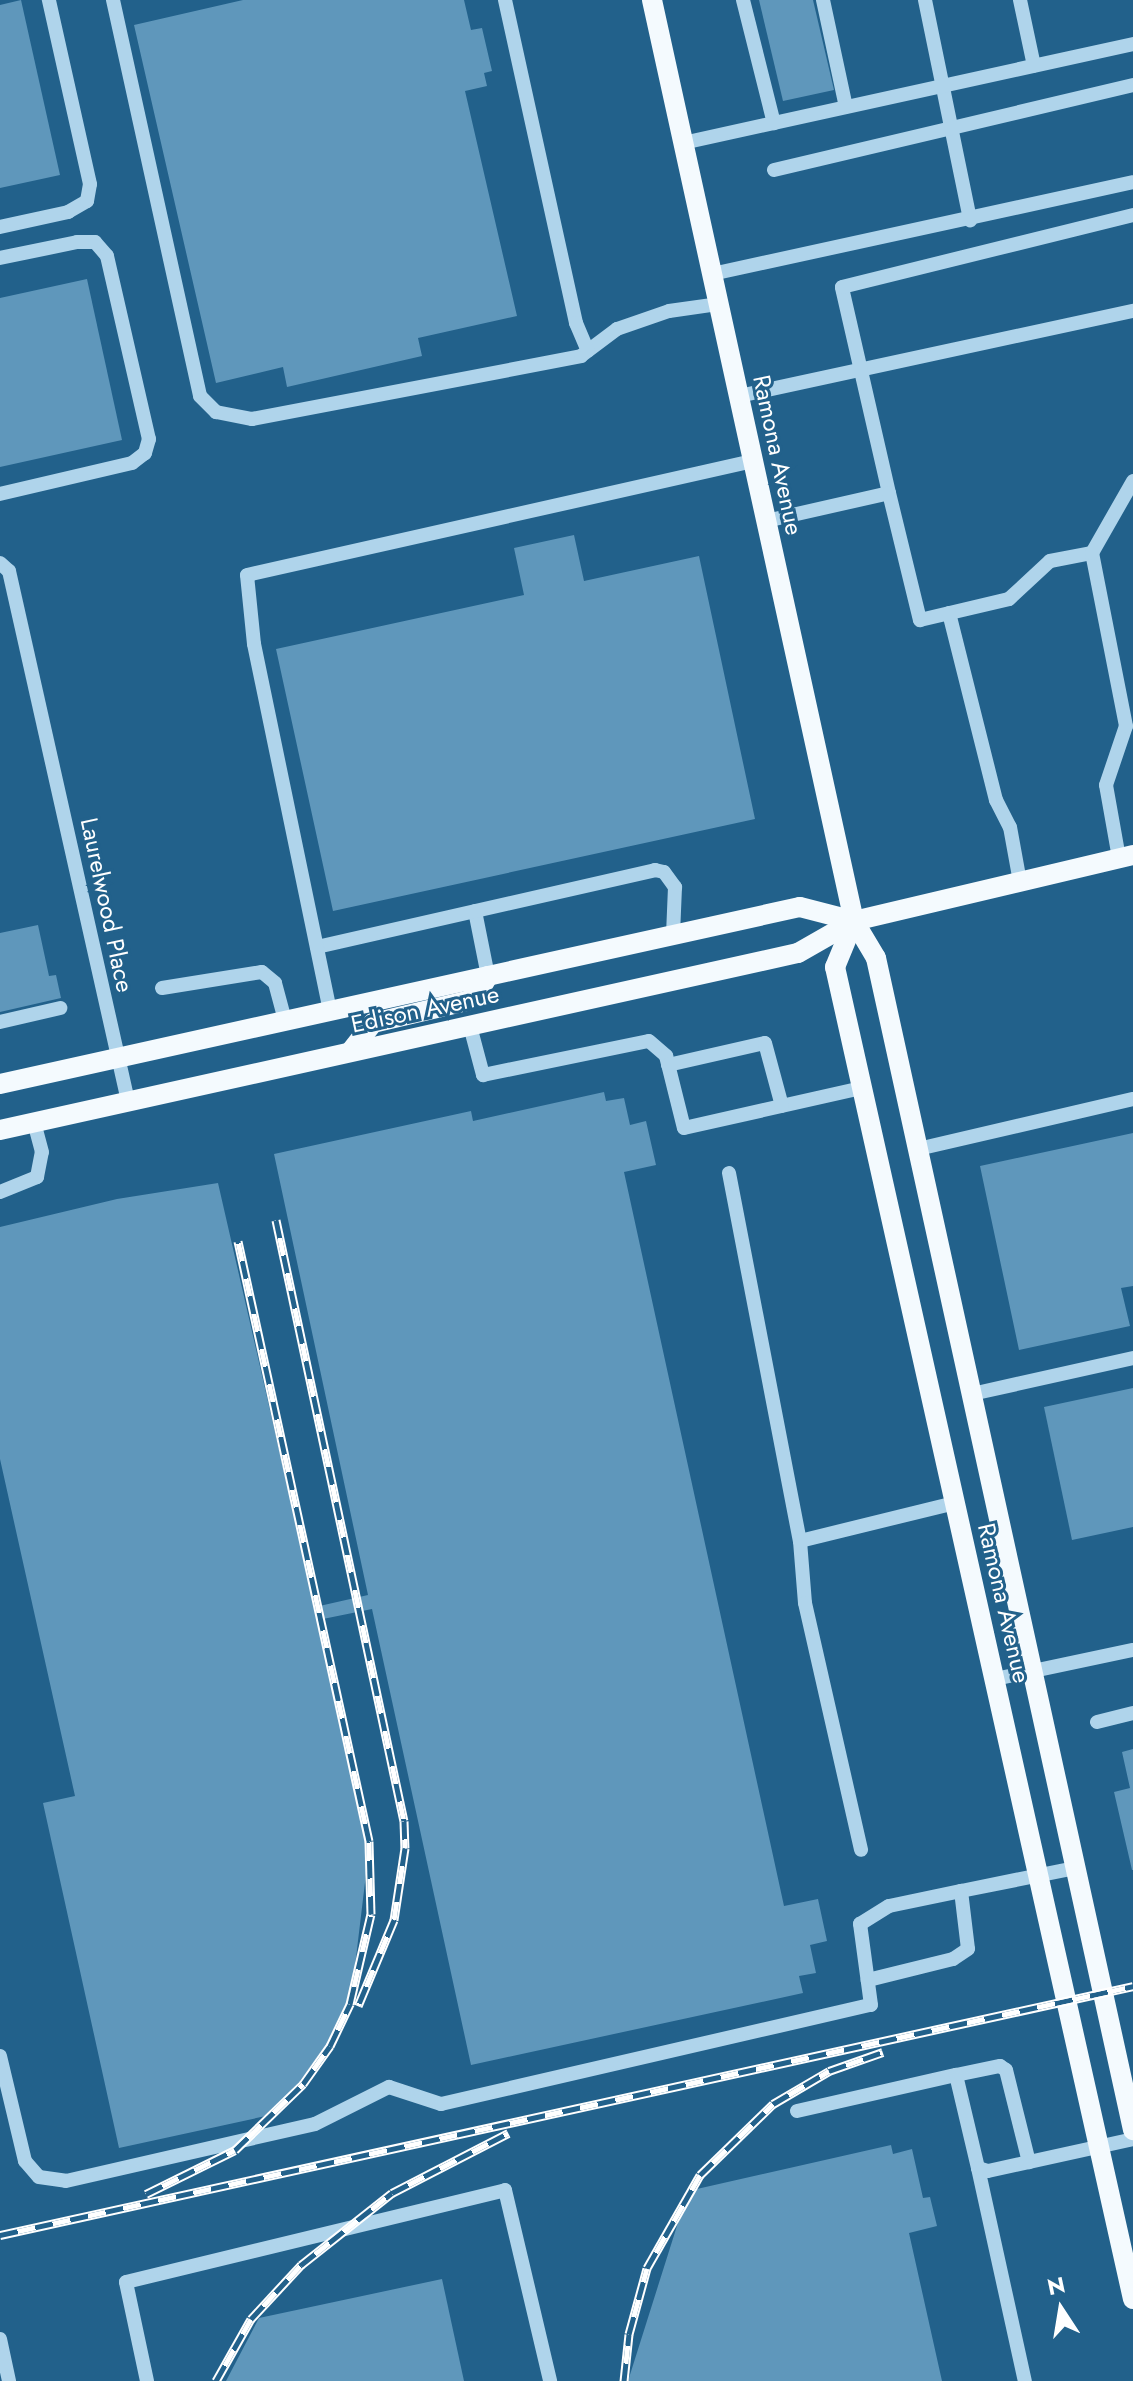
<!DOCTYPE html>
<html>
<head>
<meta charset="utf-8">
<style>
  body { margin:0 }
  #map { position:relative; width:1133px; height:2381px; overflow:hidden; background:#22618b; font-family:Jost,sans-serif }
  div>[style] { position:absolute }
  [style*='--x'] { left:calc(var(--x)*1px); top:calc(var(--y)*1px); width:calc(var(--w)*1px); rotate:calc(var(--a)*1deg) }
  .building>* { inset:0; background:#5f97bb }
  .minor>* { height:14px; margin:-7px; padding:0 7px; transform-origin:7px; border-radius:7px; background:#afd4eb }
  .major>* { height:20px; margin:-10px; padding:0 10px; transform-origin:10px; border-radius:10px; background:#f4fafe }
  .rail>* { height:9px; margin-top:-4.5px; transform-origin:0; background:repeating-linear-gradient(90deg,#22618b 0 18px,#fff 0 36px); box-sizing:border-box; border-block:2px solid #fff }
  span { translate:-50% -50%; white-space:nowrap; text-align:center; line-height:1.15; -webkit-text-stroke:6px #22618b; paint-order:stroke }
  .street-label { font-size:24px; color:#fff }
  .north { position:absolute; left:1021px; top:2269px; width:80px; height:80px; -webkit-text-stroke:6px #22618b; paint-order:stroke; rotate:348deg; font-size:22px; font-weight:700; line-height:32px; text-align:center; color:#fff }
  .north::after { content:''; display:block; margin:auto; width:28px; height:36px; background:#fff; clip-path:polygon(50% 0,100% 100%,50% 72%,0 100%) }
</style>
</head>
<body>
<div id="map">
  <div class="building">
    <i style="clip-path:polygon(21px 0,60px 175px,0 188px,0 5px)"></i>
    <i style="clip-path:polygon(243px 0,464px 0,471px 30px,482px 28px,492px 71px,484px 73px,487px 86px,465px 91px,517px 316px,418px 338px,422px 356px,287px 387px,283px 367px,216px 383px,134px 25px)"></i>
    <i style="clip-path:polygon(759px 0,813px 0,834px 90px,783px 101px)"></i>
    <i style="clip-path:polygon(87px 279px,122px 440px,0 467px,0 298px)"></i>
    <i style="clip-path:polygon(574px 535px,584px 581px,699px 556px,755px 819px,333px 911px,276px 649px,524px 595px,514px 548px)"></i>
    <i style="clip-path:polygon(38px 925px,49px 976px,56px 975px,61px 998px,0 1012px,0 933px)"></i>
    <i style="clip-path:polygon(604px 1092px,606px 1101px,624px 1098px,630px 1125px,646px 1121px,656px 1165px,624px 1172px,784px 1906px,818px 1899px,827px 1941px,810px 1945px,816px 1973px,799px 1976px,803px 1993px,471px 2065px,372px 1609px,318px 1620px,369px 1849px,349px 2016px,275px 2114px,119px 2148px,43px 1803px,75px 1796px,0 1459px,0 1227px,117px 1199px,218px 1183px,315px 1607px,368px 1595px,274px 1154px,471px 1111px,473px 1121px)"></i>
    <i style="clip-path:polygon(1133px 1133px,1133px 1286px,1121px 1288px,1130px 1326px,1019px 1350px,980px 1166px)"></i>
    <i style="clip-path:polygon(1133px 1388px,1133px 1527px,1072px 1540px,1044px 1407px)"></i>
    <i style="clip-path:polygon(1133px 1749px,1133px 1870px,1132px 1870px,1114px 1792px,1130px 1788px,1122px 1752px)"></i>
    <i style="clip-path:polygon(891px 2145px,893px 2154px,912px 2149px,923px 2198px,930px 2197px,937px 2226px,909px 2233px,942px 2381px,628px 2381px,688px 2191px)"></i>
    <i style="clip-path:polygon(442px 2279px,464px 2381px,226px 2381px,259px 2318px)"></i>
  </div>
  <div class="minor">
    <i style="--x:113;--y:0;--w:405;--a:77.6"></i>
    <i style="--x:200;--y:396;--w:23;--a:45"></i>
    <i style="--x:216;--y:412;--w:37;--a:11"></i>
    <i style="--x:252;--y:419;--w:335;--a:-10.8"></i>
    <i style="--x:581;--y:356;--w:45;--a:-36.9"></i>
    <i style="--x:617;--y:329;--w:55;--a:-19.1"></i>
    <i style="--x:669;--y:311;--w:49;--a:-8.1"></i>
    <i style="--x:505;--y:0;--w:331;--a:77.6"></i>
    <i style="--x:576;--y:323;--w:30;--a:67"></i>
    <i style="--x:743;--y:0;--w:127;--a:75.9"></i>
    <i style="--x:823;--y:0;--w:109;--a:77.9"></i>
    <i style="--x:925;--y:0;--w:225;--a:78.4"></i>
    <i style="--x:1020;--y:0;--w:67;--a:78"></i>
    <i style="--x:683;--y:143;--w:461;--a:-12.4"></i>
    <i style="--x:774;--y:170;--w:369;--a:-13.3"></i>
    <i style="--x:0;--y:227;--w:70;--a:-12.4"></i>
    <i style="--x:68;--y:212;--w:22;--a:-30"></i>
    <i style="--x:87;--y:201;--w:17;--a:-80"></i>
    <i style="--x:90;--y:184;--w:189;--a:-102.6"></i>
    <i style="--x:0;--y:258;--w:79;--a:-11.7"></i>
    <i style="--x:77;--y:242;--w:18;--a:0"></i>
    <i style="--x:95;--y:242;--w:18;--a:49"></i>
    <i style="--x:107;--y:256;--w:188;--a:77.1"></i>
    <i style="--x:149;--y:439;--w:15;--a:106"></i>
    <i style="--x:145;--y:453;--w:16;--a:142"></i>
    <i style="--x:132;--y:463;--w:136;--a:166.8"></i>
    <i style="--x:712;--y:274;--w:431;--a:-12.3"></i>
    <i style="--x:739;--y:396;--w:403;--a:-12.2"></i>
    <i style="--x:889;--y:493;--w:211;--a:-102.9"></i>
    <i style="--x:842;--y:287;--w:300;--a:-13.9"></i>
    <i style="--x:766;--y:521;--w:126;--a:-12.8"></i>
    <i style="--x:889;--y:493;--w:131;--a:76.3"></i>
    <i style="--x:920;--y:620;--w:91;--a:-13.3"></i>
    <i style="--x:1009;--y:599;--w:56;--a:-42.8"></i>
    <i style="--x:1050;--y:561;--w:43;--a:-10.8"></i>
    <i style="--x:0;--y:563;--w:12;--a:42"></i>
    <i style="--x:9;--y:571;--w:543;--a:77.35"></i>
    <i style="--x:949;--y:613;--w:193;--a:75.9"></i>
    <i style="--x:996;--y:800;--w:30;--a:63"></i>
    <i style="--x:1010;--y:827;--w:56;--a:79.7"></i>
    <i style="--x:1119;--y:858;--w:74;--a:-100.1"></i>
    <i style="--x:1106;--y:785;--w:62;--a:-71.3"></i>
    <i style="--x:1126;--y:726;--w:176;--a:-101.1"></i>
    <i style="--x:1092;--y:553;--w:83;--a:-60.3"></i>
    <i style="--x:475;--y:911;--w:66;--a:78.7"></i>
    <i style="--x:317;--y:947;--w:347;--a:-12.8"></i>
    <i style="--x:655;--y:870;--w:9;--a:13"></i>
    <i style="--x:664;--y:872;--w:19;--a:54"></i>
    <i style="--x:675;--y:887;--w:48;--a:92.4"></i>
    <i style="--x:162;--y:988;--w:101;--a:-9.1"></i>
    <i style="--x:262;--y:972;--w:17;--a:40"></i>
    <i style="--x:275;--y:983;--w:39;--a:75"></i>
    <i style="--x:330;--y:1011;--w:375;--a:-101.7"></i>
    <i style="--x:254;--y:644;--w:69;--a:-95.8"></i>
    <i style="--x:247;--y:575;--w:519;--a:-12.7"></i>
    <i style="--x:0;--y:1022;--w:62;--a:-13.1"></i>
    <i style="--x:470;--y:1026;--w:51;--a:75.1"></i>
    <i style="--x:483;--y:1075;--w:169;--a:-11.6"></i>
    <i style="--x:649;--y:1041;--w:23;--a:41"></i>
    <i style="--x:666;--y:1056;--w:74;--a:76"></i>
    <i style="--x:684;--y:1128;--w:182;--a:-12.7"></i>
    <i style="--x:668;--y:1065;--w:99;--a:-12.8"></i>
    <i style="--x:765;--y:1043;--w:65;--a:74.9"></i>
    <i style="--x:918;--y:1149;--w:221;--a:-13.1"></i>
    <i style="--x:729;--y:1173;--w:375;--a:79.1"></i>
    <i style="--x:800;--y:1541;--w:62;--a:85.4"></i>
    <i style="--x:805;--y:1603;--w:253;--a:77.2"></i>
    <i style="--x:0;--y:1192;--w:40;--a:-22"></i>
    <i style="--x:37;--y:1177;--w:25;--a:-79"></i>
    <i style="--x:42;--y:1152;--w:31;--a:-105"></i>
    <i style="--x:972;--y:1394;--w:165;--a:-12.6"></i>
    <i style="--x:800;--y:1541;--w:160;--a:-13.8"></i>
    <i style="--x:995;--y:1679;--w:141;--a:-11.9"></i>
    <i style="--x:1097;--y:1722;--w:37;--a:-14"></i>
    <i style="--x:961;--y:1891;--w:116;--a:-11.4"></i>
    <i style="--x:0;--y:2056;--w:108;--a:76.6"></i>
    <i style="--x:25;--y:2161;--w:21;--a:49"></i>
    <i style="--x:39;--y:2177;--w:27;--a:8"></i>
    <i style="--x:66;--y:2181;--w:255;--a:-12.9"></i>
    <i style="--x:315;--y:2124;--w:83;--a:-26.6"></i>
    <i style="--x:389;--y:2087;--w:55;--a:18.1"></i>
    <i style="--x:441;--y:2104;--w:441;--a:-13"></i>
    <i style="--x:871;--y:2005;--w:82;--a:-97.7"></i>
    <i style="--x:860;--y:1924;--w:34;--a:-32"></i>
    <i style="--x:889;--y:1906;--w:74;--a:-11.8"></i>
    <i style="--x:961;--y:1891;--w:58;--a:83.1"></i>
    <i style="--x:968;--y:1949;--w:18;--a:146"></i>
    <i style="--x:953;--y:1959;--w:88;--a:166.1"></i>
    <i style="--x:956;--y:2075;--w:45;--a:-11.6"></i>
    <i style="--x:1000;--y:2066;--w:7;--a:34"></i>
    <i style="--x:1006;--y:2070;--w:95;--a:76"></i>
    <i style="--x:797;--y:2111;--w:163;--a:-12.8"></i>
    <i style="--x:956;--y:2075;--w:96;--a:76.7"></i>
    <i style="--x:978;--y:2168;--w:10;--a:17"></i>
    <i style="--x:988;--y:2171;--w:148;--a:-12.4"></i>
    <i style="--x:978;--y:2168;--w:218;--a:77.6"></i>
    <i style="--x:0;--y:2339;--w:43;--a:77.9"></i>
    <i style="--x:147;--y:2381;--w:101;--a:-102"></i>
    <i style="--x:126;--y:2282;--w:390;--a:-13.6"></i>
    <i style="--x:505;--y:2190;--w:196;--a:76.7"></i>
  </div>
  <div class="major">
    <i style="--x:652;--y:0;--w:943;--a:77.63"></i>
    <i style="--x:854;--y:921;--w:43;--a:59.3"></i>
    <i style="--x:876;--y:958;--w:1200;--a:77.63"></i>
    <i style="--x:854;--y:921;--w:50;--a:112.4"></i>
    <i style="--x:835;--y:967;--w:1365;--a:77.39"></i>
    <i style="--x:351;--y:1051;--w:36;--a:-52"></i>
    <i style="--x:373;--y:1023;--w:97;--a:-13.2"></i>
    <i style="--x:467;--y:1001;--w:12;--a:-31"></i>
    <i style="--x:477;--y:995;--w:22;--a:-60"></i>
    <i style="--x:0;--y:1084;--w:819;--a:-12.48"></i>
    <i style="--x:800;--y:907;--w:56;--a:14.5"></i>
    <i style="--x:0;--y:1130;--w:817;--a:-12.51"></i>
    <i style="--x:798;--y:953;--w:64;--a:-29.7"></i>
    <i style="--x:854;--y:921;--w:287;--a:-13.3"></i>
  </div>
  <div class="rail">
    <i style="--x:276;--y:1220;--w:614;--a:77.98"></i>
    <i style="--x:404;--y:1821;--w:27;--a:88"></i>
    <i style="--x:405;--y:1848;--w:73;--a:98.7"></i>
    <i style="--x:394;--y:1920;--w:93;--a:112.7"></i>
    <i style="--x:146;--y:2194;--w:99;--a:-26.3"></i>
    <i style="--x:235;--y:2150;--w:95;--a:-44.1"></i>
    <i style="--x:303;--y:2084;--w:47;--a:-54.6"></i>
    <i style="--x:330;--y:2046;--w:47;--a:-64.5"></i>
    <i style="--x:350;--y:2004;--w:92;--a:-76.9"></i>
    <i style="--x:371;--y:1914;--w:73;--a:-91.6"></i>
    <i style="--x:369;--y:1841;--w:614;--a:-102.32"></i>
    <i style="--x:0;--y:2235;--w:1160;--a:-12.39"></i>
    <i style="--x:216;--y:2381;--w:71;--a:-60.6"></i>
    <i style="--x:251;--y:2319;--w:74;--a:-47.2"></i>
    <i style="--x:301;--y:2265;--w:116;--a:-38.4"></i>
    <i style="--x:392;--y:2193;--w:131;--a:-27.3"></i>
    <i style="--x:624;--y:2381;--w:47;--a:-83.9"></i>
    <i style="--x:629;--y:2334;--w:68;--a:-74.7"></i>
    <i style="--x:647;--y:2268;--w:107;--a:-60.3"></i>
    <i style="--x:700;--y:2175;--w:102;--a:-44.2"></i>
    <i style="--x:773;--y:2104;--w:65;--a:-30.5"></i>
    <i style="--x:829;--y:2071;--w:57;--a:-19.4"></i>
  </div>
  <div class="street-label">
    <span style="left:778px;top:455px;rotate:78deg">Ramona Avenue</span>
    <span style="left:107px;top:905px;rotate:78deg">Laurelwood Place</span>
    <span style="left:425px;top:1009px;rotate:-12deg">Edison Avenue</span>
    <span style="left:1004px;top:1603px;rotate:77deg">Ramona Avenue</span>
  </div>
  <div class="north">N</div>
</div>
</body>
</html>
